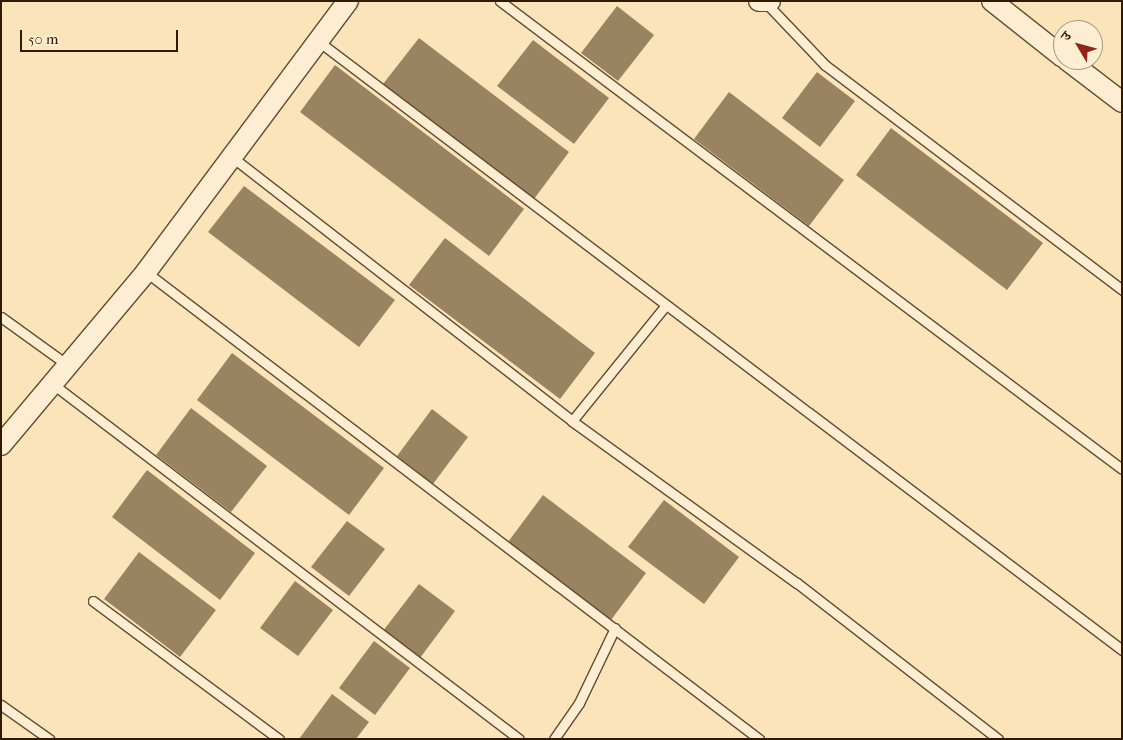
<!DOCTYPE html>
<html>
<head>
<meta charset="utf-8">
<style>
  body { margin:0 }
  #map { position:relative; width:1123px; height:740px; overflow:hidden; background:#fce4ba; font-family:"IM FELL French Canon","Noto Serif Devanagari",serif }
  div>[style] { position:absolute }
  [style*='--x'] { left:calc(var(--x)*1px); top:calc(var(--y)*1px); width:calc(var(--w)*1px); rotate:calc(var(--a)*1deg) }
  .building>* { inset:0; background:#9a8361 }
  .roads { filter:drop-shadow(1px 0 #634c2e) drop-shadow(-1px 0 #634c2e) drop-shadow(0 1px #634c2e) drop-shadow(0 -1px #634c2e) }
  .service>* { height:9px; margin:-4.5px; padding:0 4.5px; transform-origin:4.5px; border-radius:4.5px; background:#fdedd2 }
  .tertiary>* { height:20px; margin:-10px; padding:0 10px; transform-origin:10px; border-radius:10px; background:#fdedd2 }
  span { translate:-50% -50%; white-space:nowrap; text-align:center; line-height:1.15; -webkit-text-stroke:5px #fdedd2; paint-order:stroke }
  .frame { position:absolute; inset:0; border:2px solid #301a00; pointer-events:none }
  .north { position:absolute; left:1053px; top:20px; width:50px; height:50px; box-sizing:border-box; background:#fdedd2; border:1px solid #ab997e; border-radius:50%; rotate:307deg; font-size:14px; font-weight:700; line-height:20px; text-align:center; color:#301a00 }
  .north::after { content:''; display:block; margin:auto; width:18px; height:22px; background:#8f2418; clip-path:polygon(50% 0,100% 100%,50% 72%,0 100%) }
  .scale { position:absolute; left:20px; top:30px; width:158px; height:22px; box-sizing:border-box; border:2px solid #301a00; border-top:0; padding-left:6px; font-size:15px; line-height:18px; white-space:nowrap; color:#301a00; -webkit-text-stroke:4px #fdedd2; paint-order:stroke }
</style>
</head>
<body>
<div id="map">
  <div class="building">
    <i style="clip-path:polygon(617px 6px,654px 35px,618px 81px,581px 53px)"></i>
    <i style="clip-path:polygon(419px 38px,569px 152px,534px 199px,383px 84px)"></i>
    <i style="clip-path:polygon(533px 40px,609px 98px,574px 144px,497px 86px)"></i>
    <i style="clip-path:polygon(335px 65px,524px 209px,489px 256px,300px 112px)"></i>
    <i style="clip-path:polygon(817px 72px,855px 101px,820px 147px,782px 118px)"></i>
    <i style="clip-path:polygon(729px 92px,844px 180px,809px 226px,694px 139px)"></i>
    <i style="clip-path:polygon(891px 128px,1043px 243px,1007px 290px,856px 175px)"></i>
    <i style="clip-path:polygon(244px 186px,395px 300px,359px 347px,208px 232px)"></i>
    <i style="clip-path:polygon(445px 238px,595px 353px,560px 399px,409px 285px)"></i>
    <i style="clip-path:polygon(232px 353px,384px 468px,349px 515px,197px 400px)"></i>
    <i style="clip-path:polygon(191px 408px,267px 466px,231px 512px,156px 455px)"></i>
    <i style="clip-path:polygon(432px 409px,468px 437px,433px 484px,397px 456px)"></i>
    <i style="clip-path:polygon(147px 470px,255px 553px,220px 600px,112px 517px)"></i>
    <i style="clip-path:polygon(543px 495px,646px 573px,611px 620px,508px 542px)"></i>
    <i style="clip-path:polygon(664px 500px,739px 557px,704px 604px,628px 547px)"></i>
    <i style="clip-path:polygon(347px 521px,385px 549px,349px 596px,311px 567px)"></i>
    <i style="clip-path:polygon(139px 552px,216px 610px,180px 657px,104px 599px)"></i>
    <i style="clip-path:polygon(295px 581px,333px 610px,298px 656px,260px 628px)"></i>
    <i style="clip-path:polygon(419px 584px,455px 611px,420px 658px,383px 631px)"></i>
    <i style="clip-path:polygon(374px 641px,410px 668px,375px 715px,339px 688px)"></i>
    <i style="clip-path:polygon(332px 694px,369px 722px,356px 739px,299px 739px)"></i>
  </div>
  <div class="roads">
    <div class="service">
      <i style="--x:500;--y:1;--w:778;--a:36.96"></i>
      <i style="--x:766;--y:3;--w:86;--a:46.4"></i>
      <i style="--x:825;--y:65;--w:373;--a:37.1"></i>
      <i style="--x:318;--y:41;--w:1009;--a:37.14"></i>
      <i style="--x:232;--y:157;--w:430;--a:37.8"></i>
      <i style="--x:572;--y:421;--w:277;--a:35.8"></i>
      <i style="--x:797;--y:583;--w:254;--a:37.8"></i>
      <i style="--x:146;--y:272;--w:771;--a:37.3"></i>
      <i style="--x:1;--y:317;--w:84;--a:35.8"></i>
      <i style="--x:54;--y:385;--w:584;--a:37.28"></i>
      <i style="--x:572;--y:421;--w:148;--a:-51"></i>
      <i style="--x:93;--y:601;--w:232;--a:36.6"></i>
      <i style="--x:1;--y:705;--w:59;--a:35.3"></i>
      <i style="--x:554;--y:739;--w:44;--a:-55.2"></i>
      <i style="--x:579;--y:703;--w:83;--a:-64.4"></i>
    </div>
    <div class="tertiary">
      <i style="--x:759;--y:1;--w:11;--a:0"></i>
      <i style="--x:992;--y:1;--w:90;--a:38.3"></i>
      <i style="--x:1067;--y:60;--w:69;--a:37.4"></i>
      <i style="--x:1;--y:445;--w:226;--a:-50"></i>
      <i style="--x:146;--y:272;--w:338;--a:-53.3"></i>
    </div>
  </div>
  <div class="frame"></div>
  <div class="north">उ</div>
  <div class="scale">50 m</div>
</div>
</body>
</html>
